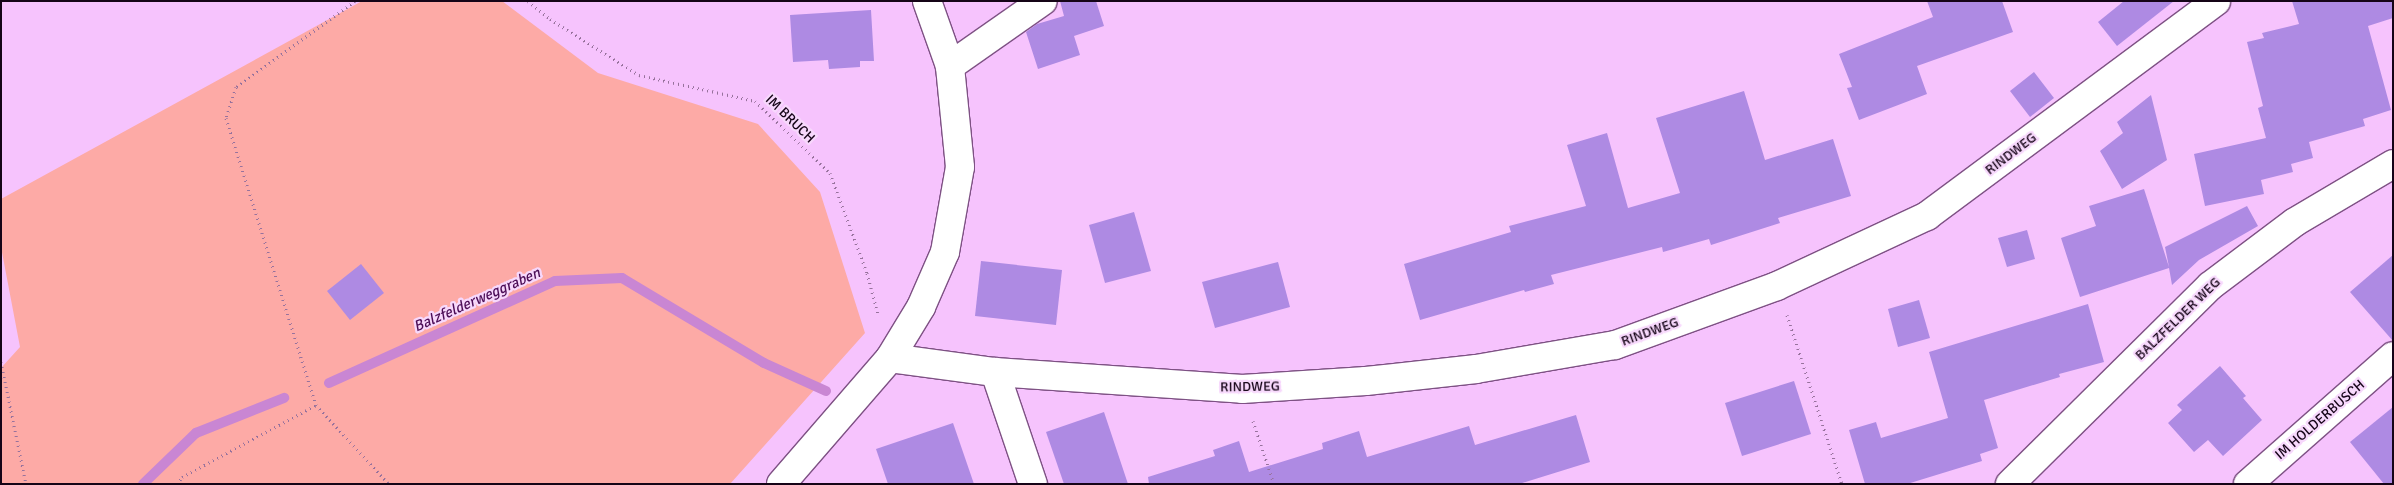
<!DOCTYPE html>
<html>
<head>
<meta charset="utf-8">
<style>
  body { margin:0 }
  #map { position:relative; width:2394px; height:485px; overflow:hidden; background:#f6c3fd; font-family:Signika,sans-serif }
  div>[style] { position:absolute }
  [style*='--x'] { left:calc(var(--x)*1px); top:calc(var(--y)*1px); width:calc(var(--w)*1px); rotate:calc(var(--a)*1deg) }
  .green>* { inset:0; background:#fdaaa6 }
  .stream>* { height:10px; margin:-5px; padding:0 5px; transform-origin:5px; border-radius:5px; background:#c986d3 }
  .building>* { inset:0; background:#ae8ae3 }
  .path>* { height:3px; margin-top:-1.5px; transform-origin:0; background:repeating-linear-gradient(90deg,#97729c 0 1px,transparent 0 5px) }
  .roads { filter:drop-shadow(1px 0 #7e5184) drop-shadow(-1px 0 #7e5184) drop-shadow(0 1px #7e5184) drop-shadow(0 -1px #7e5184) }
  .street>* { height:28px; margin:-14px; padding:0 14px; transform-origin:14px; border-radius:14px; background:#fff }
  .secondary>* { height:28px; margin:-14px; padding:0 14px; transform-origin:14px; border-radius:14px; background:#fff }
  span { translate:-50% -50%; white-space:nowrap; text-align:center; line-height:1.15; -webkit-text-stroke:4.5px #f7d8fc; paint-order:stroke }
  .street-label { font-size:14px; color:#150417 }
  .water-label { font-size:15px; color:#4c0d56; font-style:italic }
  .frame { position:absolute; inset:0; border:2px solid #150417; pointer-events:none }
</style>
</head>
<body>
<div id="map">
  <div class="green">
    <i style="clip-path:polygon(362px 1px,502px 1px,598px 73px,758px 124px,820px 192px,865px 333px,730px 484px,1px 484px,1px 368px,20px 347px,1px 247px,1px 199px)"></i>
  </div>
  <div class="stream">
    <i style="--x:329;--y:383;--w:248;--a:-24.3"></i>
    <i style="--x:555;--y:281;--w:67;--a:-2.6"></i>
    <i style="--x:622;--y:278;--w:165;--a:30.9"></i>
    <i style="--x:764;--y:363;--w:68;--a:24.3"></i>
    <i style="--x:143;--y:484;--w:74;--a:-43.9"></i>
    <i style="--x:196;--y:433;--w:95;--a:-21.7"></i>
  </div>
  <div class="building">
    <i style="clip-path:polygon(1060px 1px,1096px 1px,1104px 26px,1074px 36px,1080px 55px,1038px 69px,1026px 32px,1037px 24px,1064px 16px)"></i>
    <i style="clip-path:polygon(1927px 1px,2002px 1px,2013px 32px,1917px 66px,1927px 94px,1859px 120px,1847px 88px,1852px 87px,1839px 54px,1933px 17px)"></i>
    <i style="clip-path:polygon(2124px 1px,2174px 1px,2117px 46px,2098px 22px)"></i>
    <i style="clip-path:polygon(2292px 1px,2393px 1px,2393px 18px,2368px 26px,2391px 110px,2363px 119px,2365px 126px,2309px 142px,2313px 158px,2291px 164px,2293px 172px,2261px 180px,2264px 194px,2205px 206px,2194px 154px,2266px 138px,2258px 108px,2263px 106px,2247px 42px,2264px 38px,2262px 33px,2299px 24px)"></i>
    <i style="clip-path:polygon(871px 10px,874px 61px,860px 61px,860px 67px,829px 69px,828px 60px,793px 62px,790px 15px)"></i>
    <i style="clip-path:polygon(2034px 72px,2054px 98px,2030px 117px,2010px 91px)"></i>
    <i style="clip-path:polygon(1744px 91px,1765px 160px,1833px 139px,1851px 196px,1778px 218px,1780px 223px,1711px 245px,1709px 239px,1663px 252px,1662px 247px,1551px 275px,1554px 284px,1525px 292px,1524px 290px,1420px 320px,1404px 264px,1511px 232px,1509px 226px,1586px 206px,1567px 145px,1607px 133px,1628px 208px,1680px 193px,1656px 118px)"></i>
    <i style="clip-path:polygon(2151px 95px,2167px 160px,2122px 189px,2100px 151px,2123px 133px,2117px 122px)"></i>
    <i style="clip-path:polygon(2144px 189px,2169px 267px,2165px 247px,2247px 206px,2258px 226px,2199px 260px,2172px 285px,2169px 268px,2080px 297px,2061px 238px,2096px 226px,2089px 206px)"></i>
    <i style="clip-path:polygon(1134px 212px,1151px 271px,1105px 283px,1089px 225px)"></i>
    <i style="clip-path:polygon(2027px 230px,2035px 259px,2007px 267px,1998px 238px)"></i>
    <i style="clip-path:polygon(2393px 255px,2393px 341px,2350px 292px)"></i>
    <i style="clip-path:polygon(981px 261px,1062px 270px,1056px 325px,975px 316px)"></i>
    <i style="clip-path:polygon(1278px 262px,1290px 307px,1215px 328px,1202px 282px)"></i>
    <i style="clip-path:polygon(361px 264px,384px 293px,350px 320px,327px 291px)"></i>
    <i style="clip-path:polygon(1919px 300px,1930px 338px,1898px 347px,1888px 309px)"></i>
    <i style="clip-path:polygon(2088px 304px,2104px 362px,2059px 374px,2060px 377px,1984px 400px,1998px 448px,1980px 454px,1982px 461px,1907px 484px,1865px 484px,1849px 430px,1876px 422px,1881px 438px,1948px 418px,1929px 352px)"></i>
    <i style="clip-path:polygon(2220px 366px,2246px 396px,2243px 398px,2262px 420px,2223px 456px,2208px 440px,2194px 452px,2168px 423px,2182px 410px,2177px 405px)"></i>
    <i style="clip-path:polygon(1794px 381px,1811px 434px,1742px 456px,1725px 403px)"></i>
    <i style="clip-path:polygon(2393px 407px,2393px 484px,2384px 484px,2350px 442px)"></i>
    <i style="clip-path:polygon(1104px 412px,1128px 484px,1064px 484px,1046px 432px)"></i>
    <i style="clip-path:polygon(1576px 415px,1590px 462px,1519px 484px,1149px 484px,1148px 477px,1215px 456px,1213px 450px,1239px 441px,1249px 472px,1323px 449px,1322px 443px,1359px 431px,1367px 457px,1469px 426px,1475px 445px)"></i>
    <i style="clip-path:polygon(953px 423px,974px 484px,888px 484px,876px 449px)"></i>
  </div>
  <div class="path">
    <i style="--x:355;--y:1;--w:147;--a:144.1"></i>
    <i style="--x:236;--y:87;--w:33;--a:108"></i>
    <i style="--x:226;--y:118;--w:301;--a:72.6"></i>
    <i style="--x:316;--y:405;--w:108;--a:47.3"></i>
    <i style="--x:528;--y:1;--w:28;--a:39"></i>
    <i style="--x:550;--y:19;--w:105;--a:32.2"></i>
    <i style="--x:639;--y:75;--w:119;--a:12.6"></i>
    <i style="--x:755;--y:101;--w:104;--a:43.8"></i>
    <i style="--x:830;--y:173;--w:107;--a:69.7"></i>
    <i style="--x:867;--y:273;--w:42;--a:75"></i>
    <i style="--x:1787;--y:315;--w:178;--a:72"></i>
    <i style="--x:1;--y:362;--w:125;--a:78.4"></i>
    <i style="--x:1253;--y:421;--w:66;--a:71.6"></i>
    <i style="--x:177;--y:484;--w:9;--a:-54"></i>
    <i style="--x:182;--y:477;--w:152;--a:-28.2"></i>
  </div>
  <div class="roads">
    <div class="street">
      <i style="--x:950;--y:66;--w:113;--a:-35"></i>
      <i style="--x:890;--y:358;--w:106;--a:7.6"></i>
      <i style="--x:995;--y:372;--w:248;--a:3.9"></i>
      <i style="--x:1242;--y:389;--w:124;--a:-3.7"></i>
      <i style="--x:1366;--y:381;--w:111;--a:-6.2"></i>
      <i style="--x:1476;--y:369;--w:141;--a:-9.8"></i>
      <i style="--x:1615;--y:345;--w:172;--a:-20"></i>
      <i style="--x:1777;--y:286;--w:166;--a:-25"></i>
      <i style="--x:1927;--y:216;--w:360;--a:-36.6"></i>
      <i style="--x:995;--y:372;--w:118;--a:71.3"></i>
      <i style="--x:2010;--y:484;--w:281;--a:-44.7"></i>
      <i style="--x:2210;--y:286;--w:106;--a:-37"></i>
      <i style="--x:2295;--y:222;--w:114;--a:-30.6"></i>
      <i style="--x:2248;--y:484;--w:193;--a:-41.4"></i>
    </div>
    <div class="secondary">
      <i style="--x:781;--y:484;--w:167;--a:-49.1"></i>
      <i style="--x:890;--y:358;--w:60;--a:-58.7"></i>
      <i style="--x:921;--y:307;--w:60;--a:-66.4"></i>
      <i style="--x:945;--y:252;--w:86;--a:-80"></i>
      <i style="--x:960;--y:167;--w:101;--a:-95.7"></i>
      <i style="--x:950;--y:66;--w:69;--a:-109.5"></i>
    </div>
  </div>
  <div class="street-label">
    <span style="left:790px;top:119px;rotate:44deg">IM BRUCH</span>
    <span style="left:2011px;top:154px;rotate:-37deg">RINDWEG</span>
    <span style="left:2178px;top:319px;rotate:-44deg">BALZFELDER WEG</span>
    <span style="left:1650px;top:332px;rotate:-20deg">RINDWEG</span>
    <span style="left:1250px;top:387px;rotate:-1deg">RINDWEG</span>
    <span style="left:2320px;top:420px;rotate:-41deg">IM HOLDERBUSCH</span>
  </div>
  <div class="water-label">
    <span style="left:477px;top:300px;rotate:-24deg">Balzfelderweggraben</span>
  </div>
  <div class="frame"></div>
</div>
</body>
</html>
